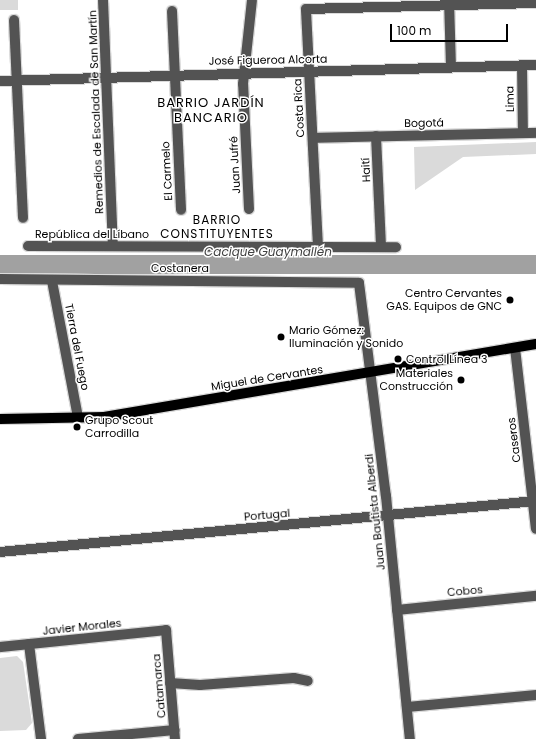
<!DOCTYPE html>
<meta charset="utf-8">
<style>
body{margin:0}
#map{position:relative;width:536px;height:739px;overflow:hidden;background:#fff;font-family:Poppins,sans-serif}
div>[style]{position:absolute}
.green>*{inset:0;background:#dadada;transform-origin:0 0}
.water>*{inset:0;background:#a1a1a1;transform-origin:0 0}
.roads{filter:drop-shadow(1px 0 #dbdbdb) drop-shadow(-1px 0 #dbdbdb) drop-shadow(0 1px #dbdbdb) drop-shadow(0 -1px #dbdbdb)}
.minor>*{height:10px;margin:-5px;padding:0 5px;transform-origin:5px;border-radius:5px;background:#535353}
.major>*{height:10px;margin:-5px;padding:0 5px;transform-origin:5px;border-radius:5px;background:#000}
.dots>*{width:11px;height:11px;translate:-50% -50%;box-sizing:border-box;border:2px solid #fff;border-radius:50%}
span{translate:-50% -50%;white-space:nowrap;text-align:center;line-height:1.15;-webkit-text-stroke:3px #fff;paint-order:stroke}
.street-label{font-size:11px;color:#000}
.poi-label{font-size:11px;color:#000}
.right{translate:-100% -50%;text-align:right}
.left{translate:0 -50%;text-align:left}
.neighbourhood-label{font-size:12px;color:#000;letter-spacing:1px}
.water-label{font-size:12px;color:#424242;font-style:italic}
.quarter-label{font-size:13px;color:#000;letter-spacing:1px}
.scale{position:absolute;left:390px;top:24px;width:118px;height:18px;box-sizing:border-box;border:2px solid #000;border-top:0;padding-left:5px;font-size:12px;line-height:14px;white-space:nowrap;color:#000;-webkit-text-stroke:3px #fff;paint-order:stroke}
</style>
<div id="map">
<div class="green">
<i style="left:0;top:0;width:18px;height:10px"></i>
<i style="clip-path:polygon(536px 142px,536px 154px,463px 157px,415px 190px,414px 147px)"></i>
<i style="clip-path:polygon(17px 656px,23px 662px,32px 723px,26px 730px,0 731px,0 658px)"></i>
</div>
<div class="water">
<i style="left:536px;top:255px;width:19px;height:536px;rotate:90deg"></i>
</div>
<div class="roads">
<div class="minor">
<i style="left:103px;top:0;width:246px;rotate:87.7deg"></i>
<i style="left:449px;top:0;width:66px;rotate:88.3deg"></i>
<i style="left:172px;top:11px;width:199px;rotate:87.4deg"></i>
<i style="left:14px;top:20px;width:198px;rotate:87.4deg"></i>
<i style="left:522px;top:65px;width:68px;rotate:89.2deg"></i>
<i style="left:0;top:81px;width:536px;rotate:-1.71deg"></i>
<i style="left:376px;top:136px;width:111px;rotate:87.4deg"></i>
<i style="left:313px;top:138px;width:223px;rotate:-1.3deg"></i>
<i style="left:249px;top:209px;width:125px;rotate:-92.7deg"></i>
<i style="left:243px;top:84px;width:84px;rotate:-83.9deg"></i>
<i style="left:28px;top:246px;width:368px;rotate:0.2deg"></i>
<i style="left:318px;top:247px;width:238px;rotate:-92.9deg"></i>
<i style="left:306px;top:9px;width:230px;rotate:-1.5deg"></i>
<i style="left:0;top:279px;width:359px;rotate:0.6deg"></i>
<i style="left:359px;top:283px;width:215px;rotate:82.8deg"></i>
<i style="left:386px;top:496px;width:244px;rotate:84.4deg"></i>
<i style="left:52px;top:281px;width:138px;rotate:79.2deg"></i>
<i style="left:515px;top:348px;width:182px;rotate:83.4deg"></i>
<i style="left:0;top:552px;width:538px;rotate:-5.44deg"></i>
<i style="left:397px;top:610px;width:140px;rotate:-5.8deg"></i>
<i style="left:29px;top:644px;width:96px;rotate:82.8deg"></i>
<i style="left:0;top:647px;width:167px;rotate:-5.8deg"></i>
<i style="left:166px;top:630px;width:109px;rotate:85.3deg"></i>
<i style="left:170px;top:683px;width:30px;rotate:4deg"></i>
<i style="left:200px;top:685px;width:94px;rotate:-4.3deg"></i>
<i style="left:294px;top:678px;width:14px;rotate:12deg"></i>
<i style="left:407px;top:707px;width:130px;rotate:-5.3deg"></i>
<i style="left:78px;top:739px;width:97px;rotate:-5.3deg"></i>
</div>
<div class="major">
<i style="left:0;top:419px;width:104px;rotate:-1.1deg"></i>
<i style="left:104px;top:417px;width:438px;rotate:-9.6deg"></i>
</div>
</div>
<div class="dots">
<i style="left:510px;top:300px;background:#000"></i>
<i style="left:281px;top:337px;background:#000"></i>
<i style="left:398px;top:359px;background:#000"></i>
<i style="left:461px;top:380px;background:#000"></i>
<i style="left:77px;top:427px;background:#000"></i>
</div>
<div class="street-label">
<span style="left:268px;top:60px;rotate:-1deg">José Figueroa Alcorta</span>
<span style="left:510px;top:99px;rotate:-91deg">Lima</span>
<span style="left:299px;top:108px;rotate:-93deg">Costa Rica</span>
<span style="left:96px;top:112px;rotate:-92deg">Remedios de Escalada de San Martín</span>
<span style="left:424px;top:123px;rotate:-1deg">Bogotá</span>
<span style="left:235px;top:165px;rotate:-93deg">Juan Jufré</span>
<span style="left:366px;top:170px;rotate:-93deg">Haití</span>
<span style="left:167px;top:171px;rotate:-93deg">El Carmelo</span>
<span style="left:92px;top:234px">República del Líbano</span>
<span style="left:180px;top:268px">Costanera</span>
<span style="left:77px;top:347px;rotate:79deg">Tierra del Fuego</span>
<span style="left:267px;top:378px;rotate:-9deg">Miguel de Cervantes</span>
<span style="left:514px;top:440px;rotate:-97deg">Caseros</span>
<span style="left:375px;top:512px;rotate:-96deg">Juan Bautista Alberdi</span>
<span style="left:267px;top:515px;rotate:-5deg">Portugal</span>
<span style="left:465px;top:591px;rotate:-5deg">Cobos</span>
<span style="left:82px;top:627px;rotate:-6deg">Javier Morales</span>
<span style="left:159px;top:686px;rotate:-95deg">Catamarca</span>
</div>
<div class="poi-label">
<span class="right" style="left:502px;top:300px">Centro Cervantes<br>GAS. Equipos de GNC</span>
<span class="left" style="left:289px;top:337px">Mario Gómez:<br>Iluminación y Sonido</span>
<span class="left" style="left:406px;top:359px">Control Línea 3</span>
<span class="right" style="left:453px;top:380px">Materiales<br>Construcción</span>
<span class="left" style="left:85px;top:427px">Grupo Scout<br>Carrodilla</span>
</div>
<div class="neighbourhood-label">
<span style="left:217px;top:227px">BARRIO<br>CONSTITUYENTES</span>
</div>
<div class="water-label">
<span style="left:268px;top:252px">Cacique Guaymallén</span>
</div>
<div class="quarter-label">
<span style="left:211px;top:111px">BARRIO JARDÍN<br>BANCARIO</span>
</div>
<div class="scale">100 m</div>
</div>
